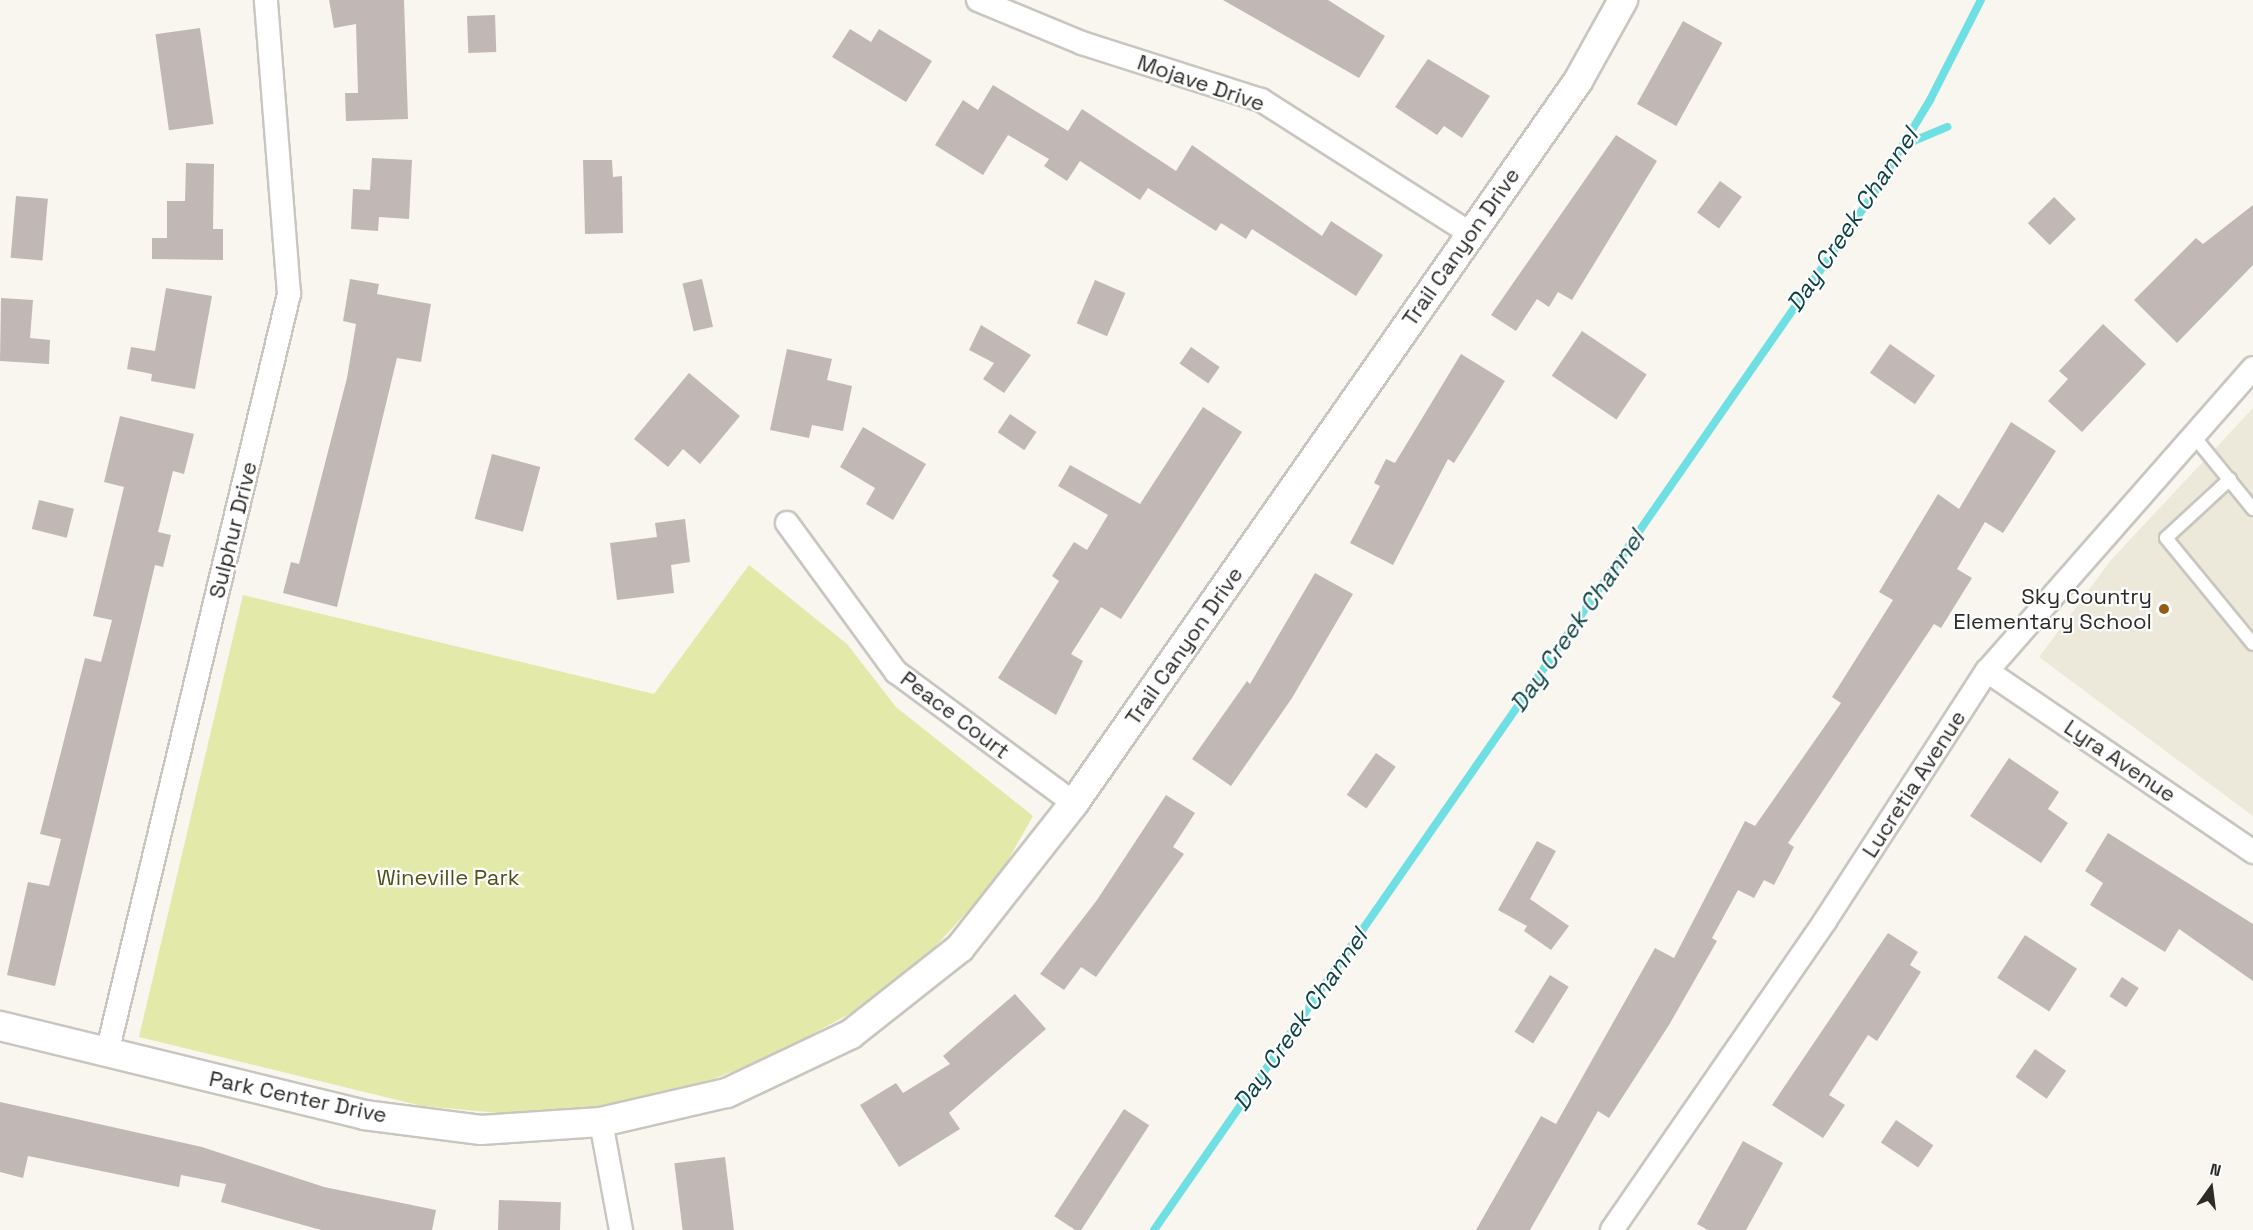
<!DOCTYPE html>
<style>
body{margin:0}
#map{position:relative;width:2253px;height:1230px;overflow:hidden;background:#f8f6ee;font-family:"Space Grotesk",sans-serif}
div>[style]{position:absolute}
.built>*{inset:0;background:#ede9da}
.green>*{inset:0;background:#e3e9a9}
.stream>*{height:8px;margin:-4px;padding:0 4px;transform-origin:4px;border-radius:4px;background:#6edfe2}
.building>*{inset:0;background:#c1b8b6;transform-origin:0 0}
.roads{filter:drop-shadow(2px 0 #c8c6bf) drop-shadow(-2px 0 #c8c6bf) drop-shadow(0 2px #c8c6bf) drop-shadow(0 -2px #c8c6bf)}
.service>*{height:12px;margin:-6px;padding:0 6px;transform-origin:6px;border-radius:6px;background:#fff}
.minor>*{height:22px;margin:-11px;padding:0 11px;transform-origin:11px;border-radius:11px;background:#fff}
.tertiary>*{height:28px;margin:-14px;padding:0 14px;transform-origin:14px;border-radius:14px;background:#fff}
.dots>*{width:16px;height:16px;translate:-50% -50%;box-sizing:border-box;border:3px solid #fff;border-radius:50%}
span{translate:-50% -50%;white-space:nowrap;text-align:center;line-height:1.15;-webkit-text-stroke:4.5px #fff;paint-order:stroke}
.street-label{font-size:22px;color:#2c2b28}
.poi-label{font-size:22px;color:#2c2b28}
.right{translate:-100% -50%;text-align:right}
.park-label{font-size:22px;color:#4f5217}
.water-label{font-size:24px;color:#0d4344;font-style:italic}
.north{position:absolute;left:2181px;top:1158px;width:60px;height:60px;-webkit-text-stroke:4px #fff;paint-order:stroke;rotate:14deg;font-size:16px;font-weight:700;line-height:24px;text-align:center;color:#2c2b28}
.north::after{content:'';display:block;margin:auto;width:21px;height:27px;background:#2c2b28;clip-path:polygon(50% 0,100% 100%,50% 72%,0 100%)}
</style>
<div id="map">
<div class="built">
<i style="clip-path:polygon(2253px 408px,2253px 816px,2039px 657px,2111px 560px)"></i>
</div>
<div class="green">
<i style="clip-path:polygon(749px 565px,847px 644px,896px 707px,1033px 816px,998px 878px,934px 948px,851px 1013px,768px 1058px,664px 1098px,552px 1118px,422px 1106px,139px 1037px,243px 595px,654px 694px)"></i>
</div>
<div class="stream">
<i style="left:1904px;top:145px;width:47px;rotate:-22.7deg"></i>
<i style="left:1154px;top:1230px;width:1262px;rotate:-55.23deg"></i>
<i style="left:1874px;top:193px;width:109px;rotate:-58.9deg"></i>
<i style="left:1930px;top:100px;width:112px;rotate:-63deg"></i>
</div>
<div class="building">
<i style="clip-path:polygon(329px 0,404px 0,408px 119px,346px 121px,345px 93px,358px 93px,356px 24px,334px 28px)"></i>
<i style="clip-path:polygon(1223px 0,1328px 0,1385px 36px,1359px 78px)"></i>
<i style="left:495px;top:15px;width:37px;height:28px;rotate:88deg"></i>
<i style="left:1683px;top:21px;width:45px;height:95px;rotate:29deg"></i>
<i style="left:200px;top:28px;width:97px;height:45px;rotate:82deg"></i>
<i style="clip-path:polygon(850px 29px,871px 42px,879px 29px,932px 61px,906px 102px,832px 57px)"></i>
<i style="clip-path:polygon(1428px 59px,1490px 96px,1462px 138px,1444px 126px,1437px 135px,1395px 107px)"></i>
<i style="clip-path:polygon(993px 85px,1068px 131px,1082px 109px,1176px 171px,1192px 145px,1322px 236px,1331px 221px,1383px 255px,1356px 296px,1252px 229px,1246px 239px,1221px 223px,1216px 231px,1148px 188px,1140px 200px,1080px 161px,1067px 181px,1044px 166px,1049px 159px,1008px 135px,983px 175px,935px 145px,963px 100px,978px 110px)"></i>
<i style="clip-path:polygon(1616px 135px,1657px 161px,1572px 300px,1558px 292px,1549px 307px,1537px 299px,1516px 331px,1491px 315px)"></i>
<i style="clip-path:polygon(372px 158px,412px 160px,409px 219px,379px 217px,378px 231px,351px 229px,353px 189px,370px 190px)"></i>
<i style="clip-path:polygon(583px 160px,612px 160px,613px 177px,622px 176px,623px 233px,585px 234px)"></i>
<i style="clip-path:polygon(186px 163px,214px 164px,213px 229px,223px 229px,223px 260px,152px 259px,152px 238px,167px 238px,167px 201px,185px 201px)"></i>
<i style="left:1720px;top:181px;width:27px;height:39px;rotate:36deg"></i>
<i style="left:16px;top:196px;width:32px;height:62px;rotate:5deg"></i>
<i style="left:2054px;top:197px;width:31px;height:37px;rotate:45deg"></i>
<i style="clip-path:polygon(2253px 205px,2253px 265px,2177px 343px,2134px 300px,2196px 238px,2203px 244px)"></i>
<i style="clip-path:polygon(350px 279px,379px 284px,377px 294px,431px 304px,421px 362px,397px 358px,337px 607px,283px 593px,291px 562px,299px 564px,347px 378px,356px 324px,343px 321px)"></i>
<i style="left:702px;top:279px;width:49px;height:20px;rotate:77deg"></i>
<i style="left:1095px;top:280px;width:33px;height:47px;rotate:23deg"></i>
<i style="clip-path:polygon(166px 288px,212px 296px,195px 389px,151px 381px,152px 374px,127px 369px,131px 347px,155px 351px)"></i>
<i style="clip-path:polygon(1px 298px,33px 300px,30px 338px,50px 340px,49px 364px,0 361px)"></i>
<i style="clip-path:polygon(2103px 324px,2146px 364px,2082px 432px,2048px 401px,2068px 379px,2059px 371px)"></i>
<i style="clip-path:polygon(981px 325px,1031px 355px,1004px 393px,983px 379px,994px 363px,969px 350px)"></i>
<i style="left:1582px;top:331px;width:78px;height:54px;rotate:34deg"></i>
<i style="left:1890px;top:344px;width:55px;height:35px;rotate:35deg"></i>
<i style="left:1191px;top:347px;width:35px;height:20px;rotate:35deg"></i>
<i style="clip-path:polygon(787px 349px,832px 359px,827px 380px,852px 386px,843px 431px,812px 425px,809px 438px,770px 430px)"></i>
<i style="clip-path:polygon(1461px 354px,1505px 381px,1454px 463px,1448px 459px,1393px 565px,1350px 543px,1380px 486px,1374px 483px,1386px 459px,1395px 463px)"></i>
<i style="clip-path:polygon(689px 373px,740px 416px,700px 464px,683px 449px,668px 467px,634px 439px)"></i>
<i style="clip-path:polygon(1203px 407px,1242px 432px,1121px 619px,1101px 607px,1071px 654px,1083px 661px,1056px 715px,998px 678px,1059px 581px,1052px 576px,1074px 542px,1087px 550px,1108px 515px,1058px 486px,1070px 465px,1140px 504px)"></i>
<i style="left:1010px;top:414px;width:32px;height:22px;rotate:34deg"></i>
<i style="clip-path:polygon(120px 416px,194px 434px,184px 474px,173px 471px,158px 532px,171px 535px,163px 567px,155px 565px,55px 986px,7px 975px,28px 882px,49px 886px,61px 839px,40px 834px,85px 658px,101px 662px,112px 620px,93px 616px,124px 487px,104px 482px)"></i>
<i style="clip-path:polygon(2011px 422px,2056px 451px,2003px 533px,1985px 522px,1957px 569px,1972px 578px,1941px 628px,1934px 624px,1788px 843px,1794px 847px,1774px 885px,1764px 880px,1754px 898px,1738px 890px,1712px 938px,1717px 941px,1669px 1025px,1609px 1118px,1598px 1111px,1530px 1230px,1476px 1230px,1541px 1116px,1556px 1124px,1655px 948px,1674px 958px,1745px 821px,1755px 826px,1841px 703px,1832px 697px,1893px 600px,1879px 592px,1938px 494px,1959px 509px)"></i>
<i style="clip-path:polygon(863px 427px,926px 464px,893px 520px,866px 504px,875px 488px,840px 467px)"></i>
<i style="left:492px;top:454px;width:50px;height:67px;rotate:15deg"></i>
<i style="left:39px;top:500px;width:36px;height:30px;rotate:14deg"></i>
<i style="clip-path:polygon(685px 519px,690px 562px,671px 565px,674px 593px,617px 600px,610px 543px,657px 537px,655px 523px)"></i>
<i style="clip-path:polygon(1315px 573px,1353px 594px,1292px 698px,1231px 786px,1192px 759px,1247px 681px,1250px 684px)"></i>
<i style="left:1376px;top:753px;width:24px;height:51px;rotate:35deg"></i>
<i style="clip-path:polygon(2009px 758px,2059px 792px,2048px 809px,2068px 823px,2041px 863px,1970px 816px)"></i>
<i style="clip-path:polygon(1166px 795px,1195px 813px,1173px 847px,1184px 854px,1096px 977px,1081px 967px,1064px 990px,1040px 974px,1097px 900px)"></i>
<i style="clip-path:polygon(2108px 833px,2253px 924px,2253px 981px,2179px 929px,2165px 952px,2090px 905px,2103px 883px,2085px 871px)"></i>
<i style="clip-path:polygon(1537px 841px,1556px 851px,1530px 899px,1569px 926px,1551px 950px,1524px 931px,1527px 926px,1498px 910px)"></i>
<i style="clip-path:polygon(1888px 933px,1918px 952px,1910px 965px,1921px 972px,1877px 1041px,1868px 1035px,1829px 1095px,1845px 1105px,1823px 1138px,1772px 1105px)"></i>
<i style="left:2025px;top:935px;width:62px;height:51px;rotate:33deg"></i>
<i style="left:1550px;top:975px;width:22px;height:67px;rotate:32deg"></i>
<i style="left:2122px;top:977px;width:20px;height:23px;rotate:33deg"></i>
<i style="clip-path:polygon(1015px 994px,1046px 1029px,949px 1113px,960px 1129px,899px 1167px,860px 1105px,896px 1083px,903px 1093px,950px 1064px,943px 1056px)"></i>
<i style="left:2035px;top:1049px;width:38px;height:34px;rotate:35deg"></i>
<i style="clip-path:polygon(0 1102px,202px 1147px,324px 1187px,436px 1210px,432px 1230px,321px 1230px,221px 1202px,226px 1184px,181px 1175px,179px 1187px,28px 1156px,23px 1178px,0 1172px)"></i>
<i style="left:1124px;top:1109px;width:30px;height:128px;rotate:33deg"></i>
<i style="left:1896px;top:1120px;width:45px;height:27px;rotate:34deg"></i>
<i style="clip-path:polygon(1743px 1141px,1783px 1163px,1746px 1230px,1708px 1230px,1697px 1224px)"></i>
<i style="left:725px;top:1157px;width:74px;height:51px;rotate:83deg"></i>
<i style="left:499px;top:1200px;width:62px;height:30px;rotate:2deg"></i>
</div>
<div class="roads">
<div class="service">
<i style="left:2192px;top:434px;width:97px;rotate:50.9deg"></i>
<i style="left:2230px;top:479px;width:87px;rotate:137.3deg"></i>
<i style="left:2166px;top:538px;width:137px;rotate:50.6deg"></i>
</div>
<div class="minor">
<i style="left:978px;top:0;width:113px;rotate:22.5deg"></i>
<i style="left:1082px;top:43px;width:188px;rotate:17.7deg"></i>
<i style="left:1261px;top:100px;width:248px;rotate:32.5deg"></i>
<i style="left:787px;top:523px;width:185px;rotate:53.8deg"></i>
<i style="left:896px;top:672px;width:221px;rotate:36.4deg"></i>
<i style="left:1987px;top:671px;width:322px;rotate:34.2deg"></i>
<i style="left:107px;top:1053px;width:781px;rotate:-76.52deg"></i>
<i style="left:289px;top:294px;width:295px;rotate:-94.5deg"></i>
<i style="left:601px;top:1122px;width:110px;rotate:79.5deg"></i>
<i style="left:1612px;top:1230px;width:375px;rotate:-55.4deg"></i>
<i style="left:1825px;top:921px;width:298px;rotate:-57.1deg"></i>
<i style="left:1987px;top:671px;width:403px;rotate:-48.7deg"></i>
</div>
<div class="tertiary">
<i style="left:0;top:1026px;width:375px;rotate:13.7deg"></i>
<i style="left:364px;top:1115px;width:118px;rotate:7.3deg"></i>
<i style="left:481px;top:1130px;width:120px;rotate:-3.8deg"></i>
<i style="left:601px;top:1122px;width:129px;rotate:-13deg"></i>
<i style="left:727px;top:1093px;width:137px;rotate:-25.4deg"></i>
<i style="left:851px;top:1034px;width:139px;rotate:-38.3deg"></i>
<i style="left:960px;top:948px;width:184px;rotate:-51.8deg"></i>
<i style="left:1074px;top:803px;width:881px;rotate:-55.08deg"></i>
<i style="left:1578px;top:81px;width:93px;rotate:-60.9deg"></i>
</div>
</div>
<div class="dots">
<i style="left:2164px;top:609px;background:#945c16"></i>
</div>
<div class="street-label">
<span style="left:1201px;top:83px;rotate:19deg">Mojave Drive</span>
<span style="left:1461px;top:247px;rotate:-55deg">Trail Canyon Drive</span>
<span style="left:233px;top:530px;rotate:-76deg">Sulphur Drive</span>
<span style="left:1184px;top:646px;rotate:-55deg">Trail Canyon Drive</span>
<span style="left:955px;top:715px;rotate:37deg">Peace Court</span>
<span style="left:2120px;top:761px;rotate:34deg">Lyra Avenue</span>
<span style="left:1914px;top:784px;rotate:-57deg">Lucretia Avenue</span>
<span style="left:298px;top:1097px;rotate:12deg">Park Center Drive</span>
</div>
<div class="poi-label">
<span class="right" style="left:2152px;top:609px">Sky Country<br>Elementary School</span>
</div>
<div class="park-label">
<span style="left:448px;top:878px">Wineville Park</span>
</div>
<div class="water-label">
<span style="left:1852px;top:220px;rotate:-56deg">Day Creek Channel</span>
<span style="left:1577px;top:621px;rotate:-55deg">Day Creek Channel</span>
<span style="left:1300px;top:1020px;rotate:-55deg">Day Creek Channel</span>
</div>
<div class="north">N</div>
</div>
